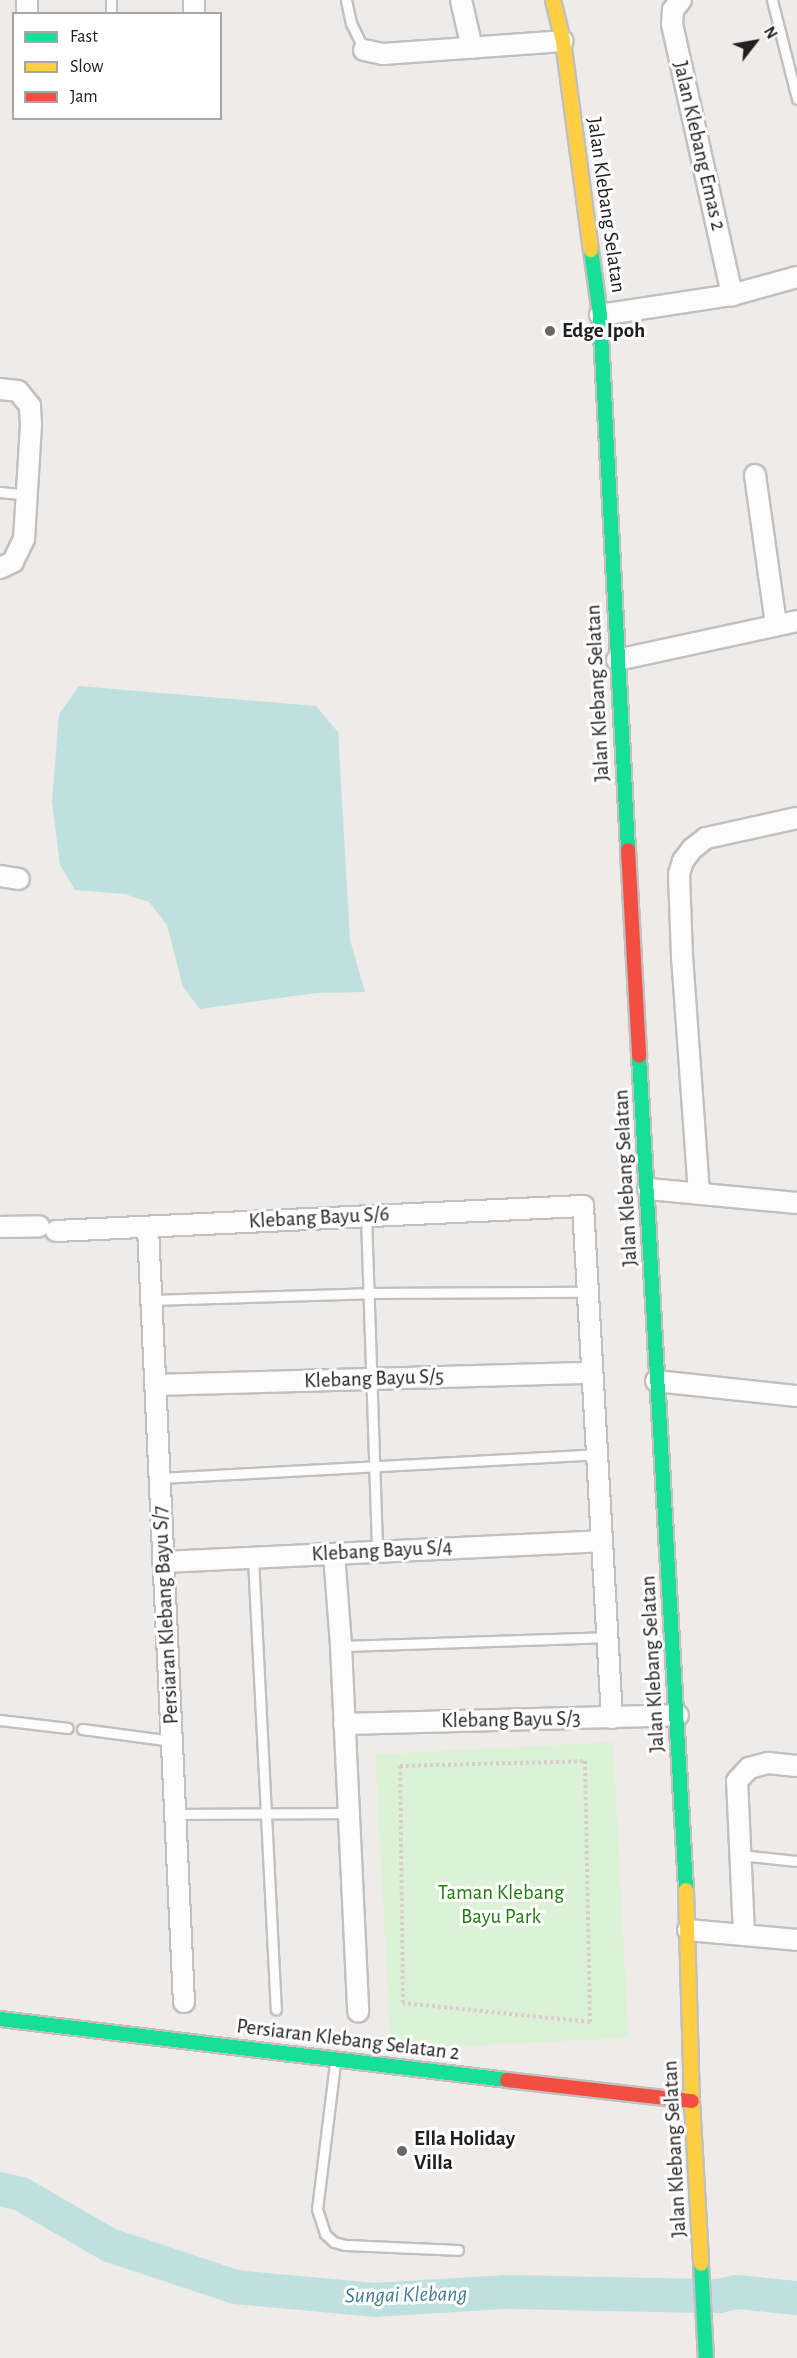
<!DOCTYPE html>
<style>
body{margin:0}
#map{position:relative;width:797px;height:2358px;overflow:hidden;background:#eeebe9;font-family:"Alegreya Sans",sans-serif}
div>[style]{position:absolute}
.park>*{inset:0;background:#dcf2d6;transform-origin:0 0}
.water>*{inset:0;background:#bee0df}
.river>*{height:34px;margin:-17px;padding:0 17px;transform-origin:17px;border-radius:17px;background:#bee0df}
.path>*{height:4px;margin-top:-2px;transform-origin:0;background:repeating-linear-gradient(90deg,#dbcccd 0 3px,transparent 0 6px)}
.roads{filter:drop-shadow(2px 0 #c1c0bf) drop-shadow(-2px 0 #c1c0bf) drop-shadow(0 2px #c1c0bf) drop-shadow(0 -2px #c1c0bf)}
.lane>*{height:9px;margin:-4.5px;padding:0 4.5px;transform-origin:4.5px;border-radius:4.5px;background:#fcfcfc}
.street>*{height:20px;margin:-10px;padding:0 10px;transform-origin:10px;border-radius:10px;background:#fcfcfc}
.fast>*{height:14px;margin:-7px;padding:0 7px;transform-origin:7px;border-radius:7px;background:#16e098}
.slow>*{height:14px;margin:-7px;padding:0 7px;transform-origin:7px;border-radius:7px;background:#ffcf43}
.jam>*{height:14px;margin:-7px;padding:0 7px;transform-origin:7px;border-radius:7px;background:#f24e42}
.dots>*{width:16px;height:16px;translate:-50% -50%;box-sizing:border-box;border:3px solid #fff;border-radius:50%}
span{translate:-50% -50%;white-space:nowrap;text-align:center;line-height:1.15;-webkit-text-stroke:6px #fff;paint-order:stroke}
.street-label{font-size:21px;color:#202020}
.poi-label{font-size:21px;color:#202020;font-weight:700}
.left{translate:0 -50%;text-align:left}
.park-label{font-size:21px;color:#217c10}
.water-label{font-size:22px;color:#437b8e;font-style:italic}
.legend{position:absolute;left:12px;top:12px;width:210px;height:108px;box-sizing:border-box;background:#fff;border:2px solid #a6a6a6;margin:0;padding:8px 10px;list-style:none;font-size:18px;color:#202020}
.legend li{display:flex;align-items:center;gap:12px;height:30px}
.legend b{width:30px;border:2px solid #a6a6a6}
.north{position:absolute;left:725px;top:12px;width:60px;height:60px;-webkit-text-stroke:4px #fff;paint-order:stroke;rotate:59deg;font-size:16px;font-weight:700;line-height:24px;text-align:center;color:#202020}
.north::after{content:'';display:block;margin:auto;width:21px;height:27px;background:#202020;clip-path:polygon(50% 0,100% 100%,50% 72%,0 100%)}
</style>
<div id="map">
<div class="park">
<i style="left:613px;top:1742px;width:296px;height:238px;rotate:87deg"></i>
</div>
<div class="water">
<i style="clip-path:polygon(79px 686px,316px 706px,338px 732px,350px 940px,365px 992px,316px 993px,200px 1009px,183px 987px,167px 925px,149px 902px,125px 894px,75px 890px,60px 865px,52px 802px,59px 714px)"></i>
</div>
<div class="river">
<i style="left:0;top:2189px;width:22px;rotate:13deg"></i>
<i style="left:21px;top:2194px;width:102px;rotate:30.1deg"></i>
<i style="left:109px;top:2245px;width:133px;rotate:18.4deg"></i>
<i style="left:235px;top:2287px;width:140px;rotate:5.3deg"></i>
<i style="left:374px;top:2300px;width:129px;rotate:-3.5deg"></i>
<i style="left:503px;top:2292px;width:216px;rotate:1.1deg"></i>
<i style="left:719px;top:2296px;width:18px;rotate:-13deg"></i>
<i style="left:737px;top:2292px;width:60px;rotate:5.7deg"></i>
</div>
<div class="path">
<i style="left:585px;top:1761px;width:261px;rotate:88.9deg"></i>
<i style="left:590px;top:2022px;width:188px;rotate:-174.2deg"></i>
<i style="left:403px;top:2003px;width:237px;rotate:-90.7deg"></i>
<i style="left:400px;top:1766px;width:185px;rotate:-1.5deg"></i>
</div>
<div class="roads">
<div class="lane">
<i style="left:346px;top:0;width:24px;rotate:78deg"></i>
<i style="left:351px;top:23px;width:30px;rotate:64deg"></i>
<i style="left:772px;top:0;width:102px;rotate:75.8deg"></i>
<i style="left:111px;top:14px;width:14px;rotate:-90deg"></i>
<i style="left:0;top:492px;width:27px;rotate:6deg"></i>
<i style="left:366px;top:1216px;width:336px;rotate:88.1deg"></i>
<i style="left:151px;top:1300px;width:217px;rotate:-1.8deg"></i>
<i style="left:368px;top:1293px;width:220px;rotate:-0.3deg"></i>
<i style="left:159px;top:1478px;width:439px;rotate:-3.1deg"></i>
<i style="left:253px;top:1558px;width:452px;rotate:87.1deg"></i>
<i style="left:341px;top:1646px;width:266px;rotate:-1.9deg"></i>
<i style="left:0;top:1720px;width:68px;rotate:6.7deg"></i>
<i style="left:82px;top:1729px;width:91px;rotate:7.6deg"></i>
<i style="left:175px;top:1814px;width:174px;rotate:-0.3deg"></i>
<i style="left:740px;top:1855px;width:57px;rotate:6deg"></i>
<i style="left:335px;top:2063px;width:147px;rotate:97deg"></i>
<i style="left:317px;top:2209px;width:26px;rotate:72deg"></i>
<i style="left:325px;top:2234px;width:12px;rotate:42deg"></i>
<i style="left:334px;top:2242px;width:11px;rotate:15deg"></i>
<i style="left:345px;top:2245px;width:113px;rotate:2.5deg"></i>
</div>
<div class="street">
<i style="left:461px;top:0;width:49px;rotate:77.1deg"></i>
<i style="left:681px;top:0;width:13px;rotate:129deg"></i>
<i style="left:673px;top:10px;width:14px;rotate:94deg"></i>
<i style="left:672px;top:24px;width:278px;rotate:77.5deg"></i>
<i style="left:27px;top:14px;width:14px;rotate:-90deg"></i>
<i style="left:194px;top:14px;width:14px;rotate:-90deg"></i>
<i style="left:364px;top:50px;width:19px;rotate:12deg"></i>
<i style="left:383px;top:54px;width:180px;rotate:-4.1deg"></i>
<i style="left:600px;top:315px;width:134px;rotate:-8.6deg"></i>
<i style="left:732px;top:295px;width:67px;rotate:-15.5deg"></i>
<i style="left:0;top:389px;width:18px;rotate:6deg"></i>
<i style="left:18px;top:391px;width:19px;rotate:51deg"></i>
<i style="left:30px;top:406px;width:19px;rotate:87deg"></i>
<i style="left:31px;top:425px;width:114px;rotate:93.5deg"></i>
<i style="left:24px;top:539px;width:25px;rotate:116deg"></i>
<i style="left:13px;top:562px;width:14px;rotate:155deg"></i>
<i style="left:755px;top:475px;width:151px;rotate:82deg"></i>
<i style="left:617px;top:660px;width:184px;rotate:-12.2deg"></i>
<i style="left:0;top:876px;width:19px;rotate:9deg"></i>
<i style="left:648px;top:1189px;width:150px;rotate:5.4deg"></i>
<i style="left:699px;top:1193px;width:238px;rotate:-94.1deg"></i>
<i style="left:682px;top:956px;width:82px;rotate:-92.1deg"></i>
<i style="left:679px;top:874px;width:14px;rotate:-73deg"></i>
<i style="left:683px;top:861px;width:15px;rotate:-53deg"></i>
<i style="left:692px;top:849px;width:18px;rotate:-38deg"></i>
<i style="left:706px;top:838px;width:93px;rotate:-12.4deg"></i>
<i style="left:0;top:1227px;width:39px;rotate:-1deg"></i>
<i style="left:148px;top:1228px;width:775px;rotate:87.34deg"></i>
<i style="left:56px;top:1231px;width:528px;rotate:-2.72deg"></i>
<i style="left:583px;top:1206px;width:513px;rotate:86.76deg"></i>
<i style="left:656px;top:1381px;width:142px;rotate:6.1deg"></i>
<i style="left:155px;top:1385px;width:437px;rotate:-1.6deg"></i>
<i style="left:334px;top:1554px;width:92px;rotate:85.6deg"></i>
<i style="left:341px;top:1646px;width:366px;rotate:87.3deg"></i>
<i style="left:163px;top:1562px;width:439px;rotate:-2.7deg"></i>
<i style="left:344px;top:1724px;width:334px;rotate:-1.5deg"></i>
<i style="left:688px;top:1930px;width:109px;rotate:5.2deg"></i>
<i style="left:744px;top:1934px;width:153px;rotate:-92.6deg"></i>
<i style="left:737px;top:1781px;width:18px;rotate:-47deg"></i>
<i style="left:749px;top:1768px;width:20px;rotate:-15deg"></i>
<i style="left:768px;top:1763px;width:29px;rotate:6deg"></i>
</div>
<div class="fast">
<i style="left:591px;top:250px;width:66px;rotate:82.1deg"></i>
<i style="left:600px;top:315px;width:536px;rotate:87deg"></i>
<i style="left:639px;top:1056px;width:835px;rotate:86.77deg"></i>
<i style="left:0;top:2019px;width:511px;rotate:6.86deg"></i>
<i style="left:701px;top:2264px;width:94px;rotate:87deg"></i>
</div>
<div class="slow">
<i style="left:553px;top:0;width:42px;rotate:76.3deg"></i>
<i style="left:563px;top:41px;width:211px;rotate:82.4deg"></i>
<i style="left:686px;top:1890px;width:211px;rotate:88.4deg"></i>
<i style="left:692px;top:2101px;width:163px;rotate:86.8deg"></i>
</div>
<div class="jam">
<i style="left:628px;top:850px;width:206px;rotate:86.9deg"></i>
<i style="left:507px;top:2080px;width:186px;rotate:6.5deg"></i>
</div>
</div>
<div class="dots">
<i style="left:550px;top:331px;background:#686766"></i>
<i style="left:402px;top:2151px;background:#686766"></i>
</div>
<div class="street-label">
<span style="left:699px;top:146px;rotate:77deg">Jalan Klebang Emas 2</span>
<span style="left:606px;top:205px;rotate:82deg">Jalan Klebang Selatan</span>
<span style="left:598px;top:693px;rotate:-93deg">Jalan Klebang Selatan</span>
<span style="left:626px;top:1178px;rotate:-93deg">Jalan Klebang Selatan</span>
<span style="left:319px;top:1218px;rotate:-3deg">Klebang Bayu S/6</span>
<span style="left:374px;top:1379px;rotate:-2deg">Klebang Bayu S/5</span>
<span style="left:382px;top:1551px;rotate:-3deg">Klebang Bayu S/4</span>
<span style="left:166px;top:1615px;rotate:-93deg">Persiaran Klebang Bayu S/7</span>
<span style="left:653px;top:1664px;rotate:-93deg">Jalan Klebang Selatan</span>
<span style="left:511px;top:1720px;rotate:-1deg">Klebang Bayu S/3</span>
<span style="left:348px;top:2040px;rotate:7deg">Persiaran Klebang Selatan 2</span>
<span style="left:675px;top:2149px;rotate:-93deg">Jalan Klebang Selatan</span>
</div>
<div class="poi-label">
<span class="left" style="left:562px;top:331px">Edge Ipoh</span>
<span class="left" style="left:414px;top:2151px">Ella Holiday<br>Villa</span>
</div>
<div class="park-label">
<span style="left:501px;top:1905px">Taman Klebang<br>Bayu Park</span>
</div>
<div class="water-label">
<span style="left:406px;top:2295px;rotate:-1deg">Sungai Klebang</span>
</div>
<ul class="legend">
<li><b style="height:8px;background:#16e098"></b>Fast</li>
<li><b style="height:8px;background:#ffcf43"></b>Slow</li>
<li><b style="height:8px;background:#f24e42"></b>Jam</li>
</ul>
<div class="north">N</div>
</div>
